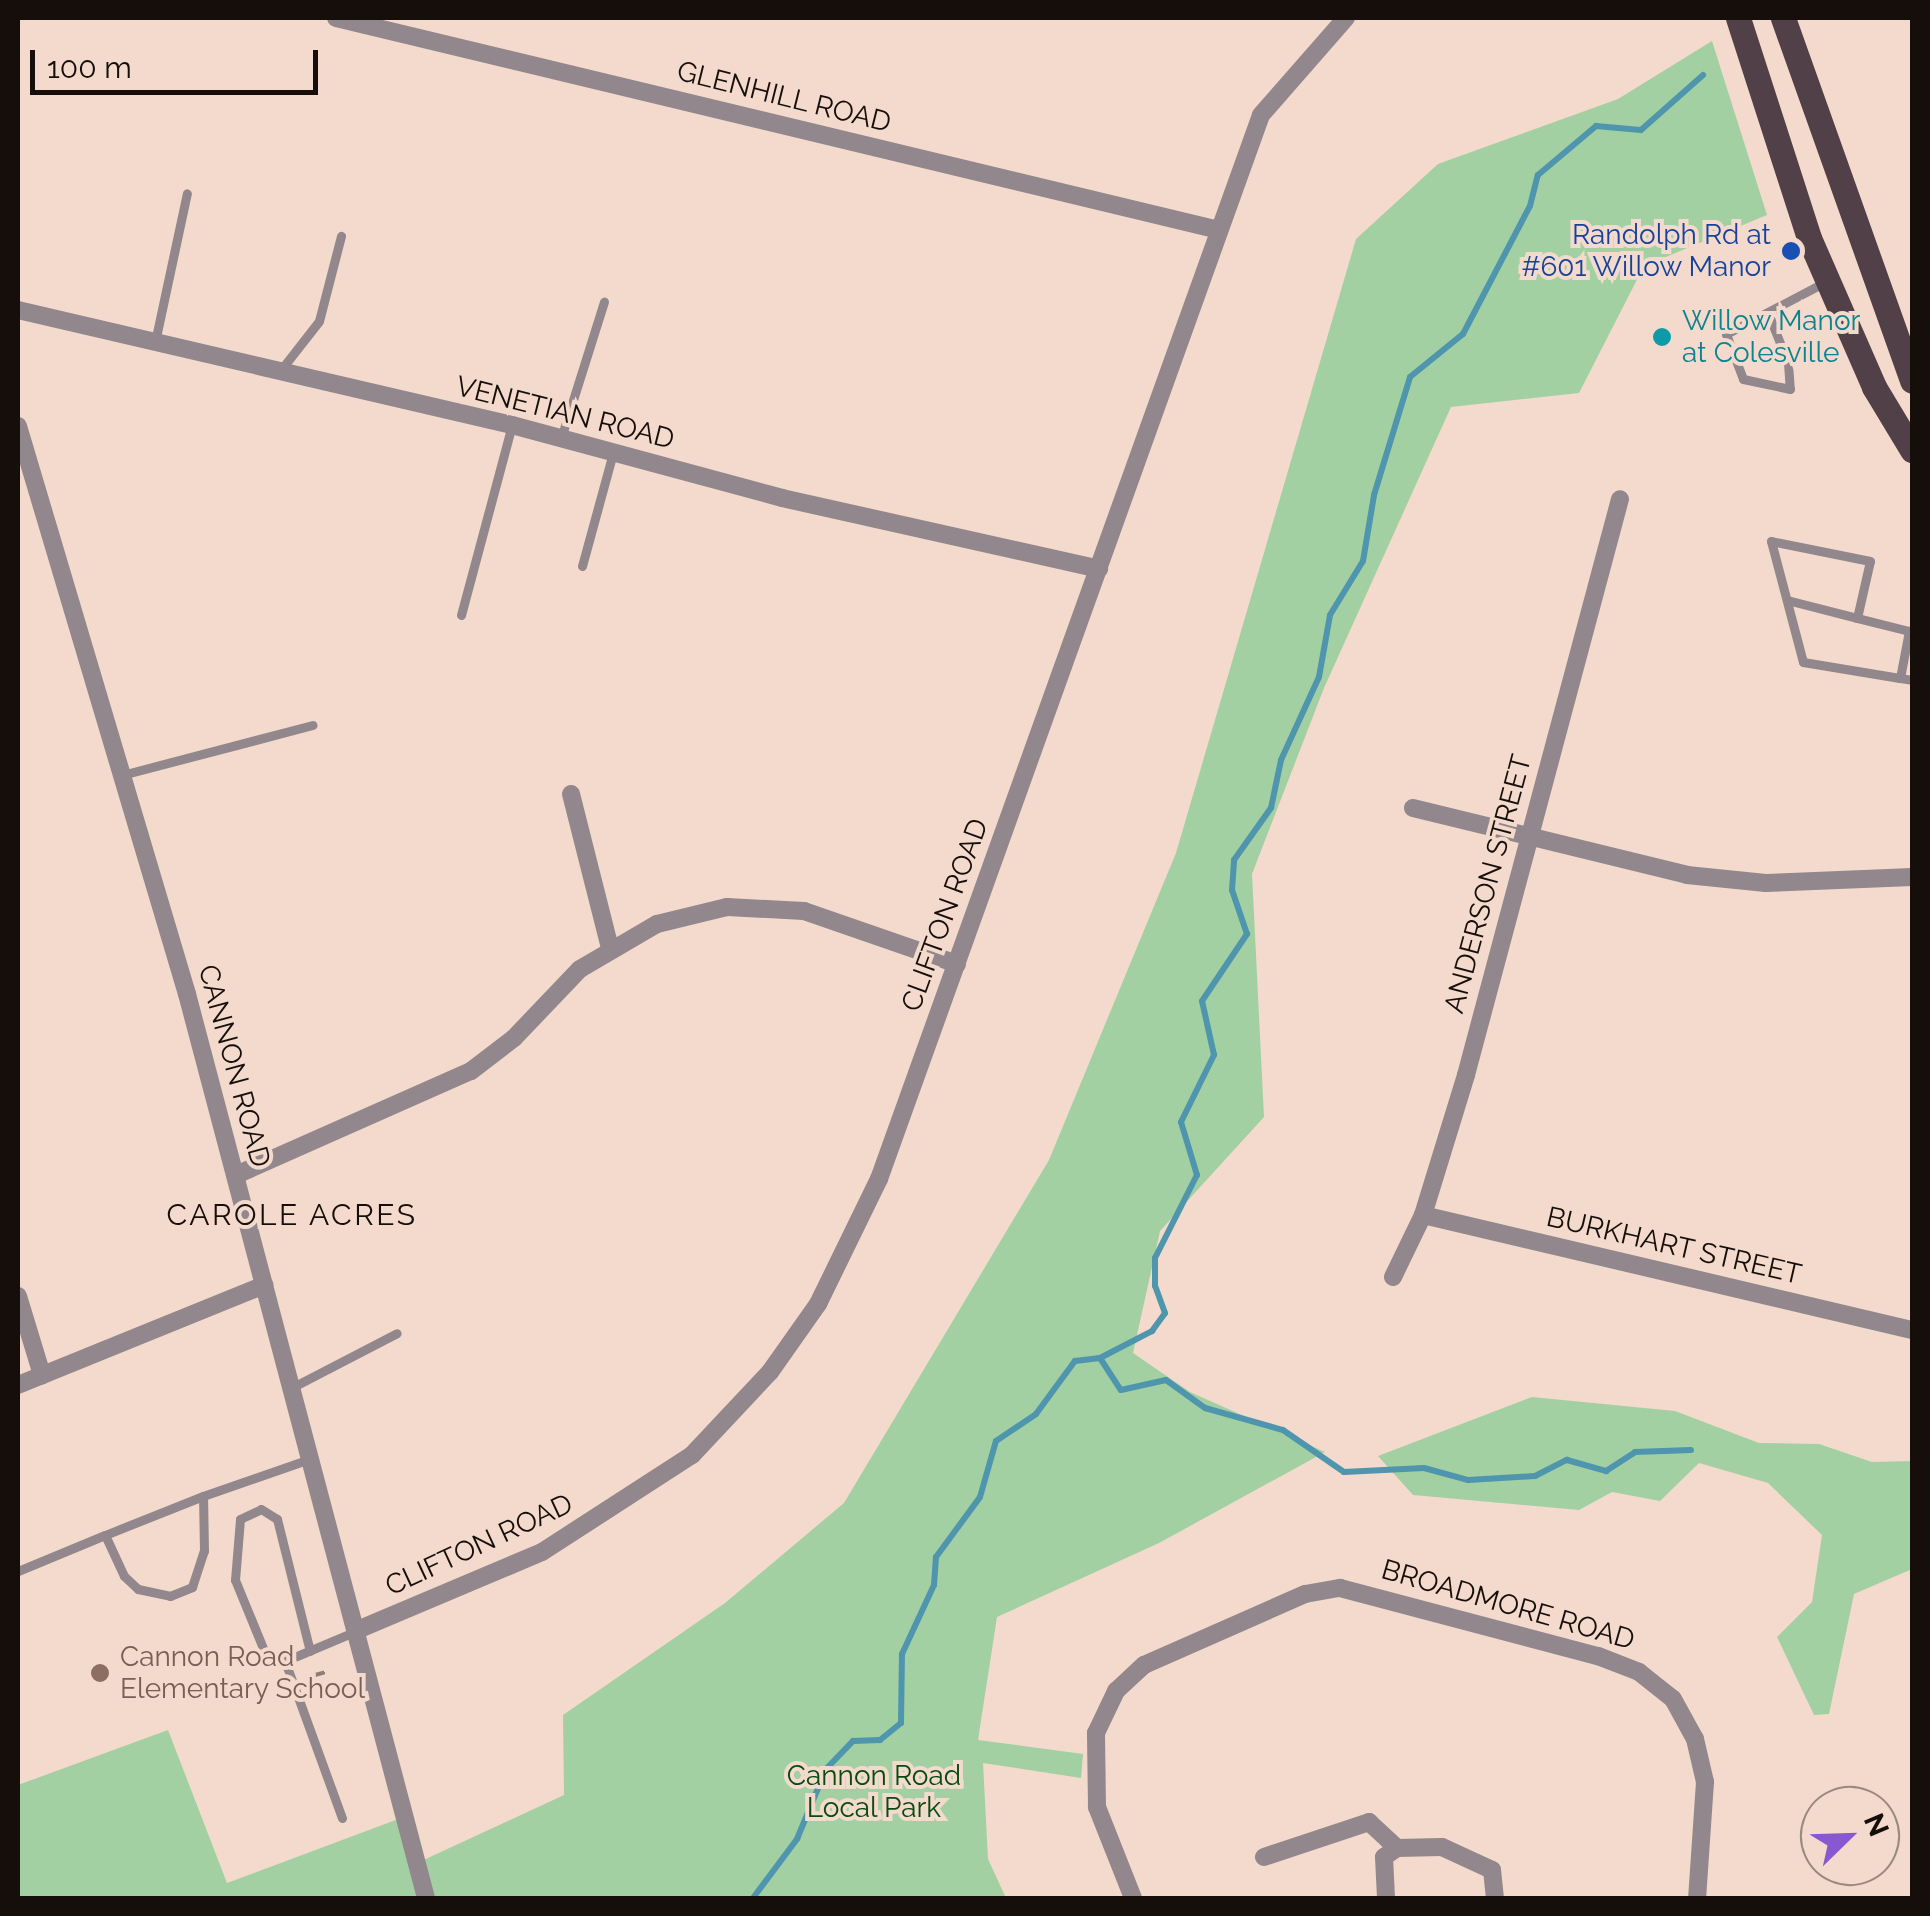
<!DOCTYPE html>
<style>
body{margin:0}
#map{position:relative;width:1930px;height:1916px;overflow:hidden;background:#f3dacc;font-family:Raleway,sans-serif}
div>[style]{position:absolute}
.green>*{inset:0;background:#a3d0a2}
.stream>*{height:6px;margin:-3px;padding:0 3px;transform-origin:3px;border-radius:3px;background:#4e95ad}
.path>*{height:4px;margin-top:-2px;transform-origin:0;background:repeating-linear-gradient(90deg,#907e75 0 10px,transparent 0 15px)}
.service>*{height:9px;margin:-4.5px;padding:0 4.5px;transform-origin:4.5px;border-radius:4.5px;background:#92878c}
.minor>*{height:18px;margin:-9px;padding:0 9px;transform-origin:9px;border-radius:9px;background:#92878c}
.primary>*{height:25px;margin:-12.5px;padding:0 12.5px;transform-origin:12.5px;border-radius:12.5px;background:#524049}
.dots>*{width:28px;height:28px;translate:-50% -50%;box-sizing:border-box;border:5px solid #f3dacc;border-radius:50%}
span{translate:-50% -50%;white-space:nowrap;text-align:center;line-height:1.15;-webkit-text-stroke:8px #f3dacc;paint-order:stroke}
.street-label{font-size:28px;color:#160e0a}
.transit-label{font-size:28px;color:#164399}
.right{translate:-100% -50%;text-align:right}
.culture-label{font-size:28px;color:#0d838f}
.left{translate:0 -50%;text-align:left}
.education-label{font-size:28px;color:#785e54}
.park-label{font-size:28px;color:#074b10}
.neighbourhood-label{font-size:30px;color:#160e0a;letter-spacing:2.5px}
.frame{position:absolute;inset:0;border:20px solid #160e0a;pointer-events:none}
.north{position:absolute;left:1800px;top:1786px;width:100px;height:100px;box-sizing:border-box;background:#f3dacc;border:2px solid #9b887e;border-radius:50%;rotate:67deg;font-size:28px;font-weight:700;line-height:40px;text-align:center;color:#160e0a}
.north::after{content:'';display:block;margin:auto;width:35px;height:45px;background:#8858d1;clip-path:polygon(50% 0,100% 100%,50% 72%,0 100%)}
.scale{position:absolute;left:30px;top:50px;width:288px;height:45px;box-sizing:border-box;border:5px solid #160e0a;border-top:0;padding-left:12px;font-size:30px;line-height:35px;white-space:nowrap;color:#160e0a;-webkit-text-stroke:8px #f3dacc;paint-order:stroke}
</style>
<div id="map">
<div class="green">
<i style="clip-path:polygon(1712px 41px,1767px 215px,1644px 266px,1579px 393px,1451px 407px,1324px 688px,1252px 874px,1264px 1117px,1160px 1231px,1133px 1353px,1190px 1392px,1325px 1452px,1159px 1543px,997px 1617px,978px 1740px,1083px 1754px,1081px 1778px,983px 1763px,988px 1859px,1006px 1898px,426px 1898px,417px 1863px,564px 1795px,563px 1715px,725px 1603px,844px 1503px,1049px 1160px,1176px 853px,1356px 239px,1438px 164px,1618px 99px)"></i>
<i style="clip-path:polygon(1532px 1397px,1675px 1411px,1759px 1443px,1819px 1444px,1872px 1462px,1912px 1461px,1912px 1569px,1854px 1594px,1829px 1714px,1814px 1715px,1777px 1637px,1812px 1602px,1822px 1535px,1768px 1483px,1699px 1463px,1660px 1501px,1612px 1492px,1579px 1510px,1413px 1495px,1378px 1456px)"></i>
<i style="clip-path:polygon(168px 1730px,227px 1883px,401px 1818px,424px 1898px,18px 1898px,18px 1785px)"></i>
</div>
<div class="stream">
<i style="left:1100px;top:1358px;width:38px;rotate:57deg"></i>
<i style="left:1121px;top:1390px;width:46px;rotate:-12.5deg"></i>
<i style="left:1166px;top:1380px;width:48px;rotate:35.7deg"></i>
<i style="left:1205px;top:1408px;width:81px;rotate:15.8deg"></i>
<i style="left:1283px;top:1430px;width:74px;rotate:34.5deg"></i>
<i style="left:1344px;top:1472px;width:80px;rotate:-2.9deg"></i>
<i style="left:1424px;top:1468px;width:46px;rotate:15.3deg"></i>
<i style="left:1468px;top:1480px;width:67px;rotate:-3.4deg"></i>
<i style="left:1535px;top:1476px;width:36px;rotate:-27deg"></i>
<i style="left:1567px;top:1460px;width:41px;rotate:15.8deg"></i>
<i style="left:1606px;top:1471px;width:35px;rotate:-33deg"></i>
<i style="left:1635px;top:1452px;width:56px;rotate:-2deg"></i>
<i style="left:753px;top:1898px;width:74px;rotate:-53.3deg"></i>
<i style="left:797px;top:1839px;width:76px;rotate:-67.5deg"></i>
<i style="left:826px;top:1769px;width:39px;rotate:-46deg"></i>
<i style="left:853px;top:1741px;width:27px;rotate:-2deg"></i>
<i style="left:880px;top:1740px;width:27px;rotate:-39deg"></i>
<i style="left:901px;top:1723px;width:69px;rotate:-89.2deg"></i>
<i style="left:902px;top:1654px;width:76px;rotate:-65.1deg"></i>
<i style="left:934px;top:1585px;width:28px;rotate:-86deg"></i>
<i style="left:936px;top:1557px;width:74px;rotate:-53.7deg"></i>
<i style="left:980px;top:1497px;width:58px;rotate:-74.1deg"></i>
<i style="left:996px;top:1441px;width:48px;rotate:-34deg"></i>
<i style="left:1036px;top:1414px;width:66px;rotate:-53.7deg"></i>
<i style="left:1075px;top:1361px;width:25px;rotate:-7deg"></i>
<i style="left:1100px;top:1358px;width:59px;rotate:-27.4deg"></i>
<i style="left:1152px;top:1331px;width:22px;rotate:-54deg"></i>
<i style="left:1165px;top:1313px;width:29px;rotate:-110deg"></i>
<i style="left:1155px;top:1286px;width:28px;rotate:-90deg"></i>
<i style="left:1155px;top:1258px;width:93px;rotate:-63.2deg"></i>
<i style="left:1197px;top:1175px;width:55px;rotate:-106.8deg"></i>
<i style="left:1181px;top:1122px;width:75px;rotate:-63.8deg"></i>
<i style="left:1214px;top:1055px;width:55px;rotate:-102.5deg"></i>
<i style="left:1202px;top:1001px;width:81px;rotate:-56.1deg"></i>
<i style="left:1247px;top:934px;width:46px;rotate:-108.8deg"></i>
<i style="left:1232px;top:890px;width:30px;rotate:-86deg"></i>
<i style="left:1234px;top:860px;width:64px;rotate:-54.6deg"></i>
<i style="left:1271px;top:808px;width:49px;rotate:-78.2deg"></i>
<i style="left:1281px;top:760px;width:91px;rotate:-65.4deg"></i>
<i style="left:1319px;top:677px;width:63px;rotate:-79.9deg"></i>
<i style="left:1330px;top:615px;width:63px;rotate:-58.6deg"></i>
<i style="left:1363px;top:561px;width:67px;rotate:-80.5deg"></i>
<i style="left:1374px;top:495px;width:123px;rotate:-73deg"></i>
<i style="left:1410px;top:377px;width:68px;rotate:-39.1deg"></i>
<i style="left:1463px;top:334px;width:144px;rotate:-62.4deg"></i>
<i style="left:1530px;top:206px;width:32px;rotate:-76deg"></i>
<i style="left:1538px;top:175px;width:76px;rotate:-40.2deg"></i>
<i style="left:1596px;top:126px;width:45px;rotate:5.1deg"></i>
<i style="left:1641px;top:130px;width:83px;rotate:-41.6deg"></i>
</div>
<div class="path">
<i style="left:315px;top:1675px;width:11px;rotate:-15deg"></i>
</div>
<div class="service">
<i style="left:1768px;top:313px;width:54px;rotate:68.2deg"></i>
<i style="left:1788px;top:363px;width:26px;rotate:86deg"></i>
<i style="left:1790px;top:389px;width:48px;rotate:-168deg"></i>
<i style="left:1743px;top:379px;width:48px;rotate:-110.7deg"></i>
<i style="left:1726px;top:334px;width:112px;rotate:-27.7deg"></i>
<i style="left:155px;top:342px;width:152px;rotate:-77.9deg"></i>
<i style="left:280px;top:371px;width:63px;rotate:-52deg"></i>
<i style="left:319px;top:321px;width:88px;rotate:-75.5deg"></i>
<i style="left:561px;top:438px;width:143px;rotate:-72.5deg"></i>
<i style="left:582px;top:566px;width:117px;rotate:-74.7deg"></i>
<i style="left:1787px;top:600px;width:72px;rotate:14.4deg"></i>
<i style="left:461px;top:615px;width:197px;rotate:-75deg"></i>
<i style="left:1900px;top:678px;width:48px;rotate:-79.2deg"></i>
<i style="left:1909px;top:631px;width:54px;rotate:-166deg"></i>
<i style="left:1857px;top:618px;width:58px;rotate:-77.2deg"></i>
<i style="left:1870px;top:561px;width:101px;rotate:-168.6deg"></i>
<i style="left:1771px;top:541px;width:125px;rotate:75.2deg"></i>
<i style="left:1803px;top:662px;width:98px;rotate:9.4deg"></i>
<i style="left:1900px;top:678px;width:12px;rotate:9deg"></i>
<i style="left:122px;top:775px;width:197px;rotate:-14.7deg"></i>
<i style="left:291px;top:1388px;width:119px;rotate:-27.4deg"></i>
<i style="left:203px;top:1496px;width:105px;rotate:158.3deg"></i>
<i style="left:105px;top:1535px;width:45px;rotate:65.1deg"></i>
<i style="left:124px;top:1576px;width:19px;rotate:43deg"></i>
<i style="left:138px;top:1589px;width:33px;rotate:12deg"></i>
<i style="left:170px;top:1596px;width:24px;rotate:-22deg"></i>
<i style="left:192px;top:1587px;width:38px;rotate:-72deg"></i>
<i style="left:204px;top:1551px;width:55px;rotate:-91deg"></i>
<i style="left:203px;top:1496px;width:112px;rotate:-19.2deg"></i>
<i style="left:18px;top:1571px;width:94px;rotate:-22.5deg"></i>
<i style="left:285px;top:1661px;width:22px;rotate:-158deg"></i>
<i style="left:265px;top:1653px;width:79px;rotate:-112.3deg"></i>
<i style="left:235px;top:1580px;width:61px;rotate:-85.3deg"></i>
<i style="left:240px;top:1519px;width:23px;rotate:-25deg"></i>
<i style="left:261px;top:1509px;width:19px;rotate:32deg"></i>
<i style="left:277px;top:1519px;width:136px;rotate:76deg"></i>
<i style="left:342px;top:1818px;width:167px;rotate:-110deg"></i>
<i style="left:285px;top:1661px;width:75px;rotate:-22.8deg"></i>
</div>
<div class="minor">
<i style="left:336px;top:18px;width:908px;rotate:13.5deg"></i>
<i style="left:18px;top:310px;width:507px;rotate:13.1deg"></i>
<i style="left:512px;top:425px;width:280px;rotate:15.1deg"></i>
<i style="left:782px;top:498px;width:325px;rotate:12.6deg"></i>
<i style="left:18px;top:426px;width:593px;rotate:73.43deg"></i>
<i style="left:187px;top:994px;width:935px;rotate:75.19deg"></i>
<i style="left:571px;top:794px;width:159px;rotate:75.8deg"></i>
<i style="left:1413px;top:808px;width:282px;rotate:13.7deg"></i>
<i style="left:1687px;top:875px;width:79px;rotate:5.8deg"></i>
<i style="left:1766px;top:883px;width:146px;rotate:-2.4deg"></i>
<i style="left:236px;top:1175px;width:257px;rotate:-23.9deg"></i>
<i style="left:471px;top:1071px;width:54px;rotate:-37.5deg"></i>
<i style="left:514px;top:1038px;width:95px;rotate:-46.3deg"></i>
<i style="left:580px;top:969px;width:89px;rotate:-30.3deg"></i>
<i style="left:657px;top:924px;width:72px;rotate:-13.7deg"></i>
<i style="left:727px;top:907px;width:77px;rotate:3deg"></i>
<i style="left:804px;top:911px;width:162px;rotate:19.1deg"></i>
<i style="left:1423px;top:1215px;width:502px;rotate:13.23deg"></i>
<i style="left:1393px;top:1277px;width:69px;rotate:-64.2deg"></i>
<i style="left:1423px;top:1215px;width:146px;rotate:-72.9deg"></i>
<i style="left:1466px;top:1075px;width:596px;rotate:-75.03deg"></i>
<i style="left:18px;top:1296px;width:83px;rotate:73.1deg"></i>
<i style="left:18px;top:1385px;width:266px;rotate:-22.1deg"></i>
<i style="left:355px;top:1631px;width:203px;rotate:-22.9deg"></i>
<i style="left:542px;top:1552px;width:179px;rotate:-32.9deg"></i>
<i style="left:692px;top:1455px;width:114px;rotate:-46.8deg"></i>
<i style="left:770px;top:1372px;width:83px;rotate:-54.8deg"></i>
<i style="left:818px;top:1304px;width:139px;rotate:-64deg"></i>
<i style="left:879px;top:1179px;width:1130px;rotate:-70.25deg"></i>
<i style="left:1261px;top:115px;width:129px;rotate:-48.8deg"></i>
<i style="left:1264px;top:1857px;width:111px;rotate:-18.4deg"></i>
<i style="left:1369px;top:1822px;width:38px;rotate:43deg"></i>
<i style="left:1133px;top:1898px;width:98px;rotate:-111.6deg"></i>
<i style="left:1097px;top:1807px;width:74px;rotate:-90.8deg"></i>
<i style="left:1096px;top:1733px;width:47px;rotate:-64.5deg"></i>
<i style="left:1116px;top:1691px;width:38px;rotate:-43deg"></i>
<i style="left:1144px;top:1665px;width:176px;rotate:-23.8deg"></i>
<i style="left:1305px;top:1594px;width:36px;rotate:-10deg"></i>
<i style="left:1340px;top:1588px;width:267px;rotate:14.8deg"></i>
<i style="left:1598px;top:1656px;width:44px;rotate:21.3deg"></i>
<i style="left:1639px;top:1672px;width:43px;rotate:38.5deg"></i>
<i style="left:1673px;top:1699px;width:46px;rotate:61.2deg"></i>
<i style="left:1695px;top:1739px;width:44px;rotate:76.9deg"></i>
<i style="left:1705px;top:1782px;width:116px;rotate:93.9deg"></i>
<i style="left:1386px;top:1898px;width:41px;rotate:-92.8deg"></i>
<i style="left:1384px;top:1857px;width:16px;rotate:-35deg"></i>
<i style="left:1397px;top:1848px;width:45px;rotate:-1.3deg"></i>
<i style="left:1442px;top:1847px;width:55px;rotate:24.7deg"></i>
<i style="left:1492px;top:1870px;width:28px;rotate:84deg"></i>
</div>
<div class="primary">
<i style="left:1738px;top:18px;width:231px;rotate:72.1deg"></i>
<i style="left:1809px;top:238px;width:163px;rotate:66.4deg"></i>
<i style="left:1874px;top:387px;width:74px;rotate:58.9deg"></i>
<i style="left:1783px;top:18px;width:385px;rotate:70.4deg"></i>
</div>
<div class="dots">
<i style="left:1791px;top:251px;background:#1a4fb4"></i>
<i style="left:1662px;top:337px;background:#0f9aa8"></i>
<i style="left:100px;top:1673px;background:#8d6e63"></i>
</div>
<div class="street-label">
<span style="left:784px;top:97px;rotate:14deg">GLENHILL ROAD</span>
<span style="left:565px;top:413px;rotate:14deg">VENETIAN ROAD</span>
<span style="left:1488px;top:884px;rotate:-75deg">ANDERSON STREET</span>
<span style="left:945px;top:915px;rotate:-70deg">CLIFTON ROAD</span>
<span style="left:234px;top:1066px;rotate:75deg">CANNON ROAD</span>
<span style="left:1674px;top:1246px;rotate:13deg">BURKHART STREET</span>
<span style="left:479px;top:1545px;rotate:-25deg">CLIFTON ROAD</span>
<span style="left:1508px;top:1605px;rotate:16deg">BROADMORE ROAD</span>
</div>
<div class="transit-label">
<span class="right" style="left:1771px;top:251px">Randolph Rd at<br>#601 Willow Manor</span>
</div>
<div class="culture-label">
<span class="left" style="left:1682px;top:337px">Willow Manor<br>at Colesville</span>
</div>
<div class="education-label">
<span class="left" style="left:120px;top:1673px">Cannon Road<br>Elementary School</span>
</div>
<div class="park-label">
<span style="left:874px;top:1792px">Cannon Road<br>Local Park</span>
</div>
<div class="neighbourhood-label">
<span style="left:292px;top:1215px">CAROLE ACRES</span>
</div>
<div class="frame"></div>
<div class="north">N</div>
<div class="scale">100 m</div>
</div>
